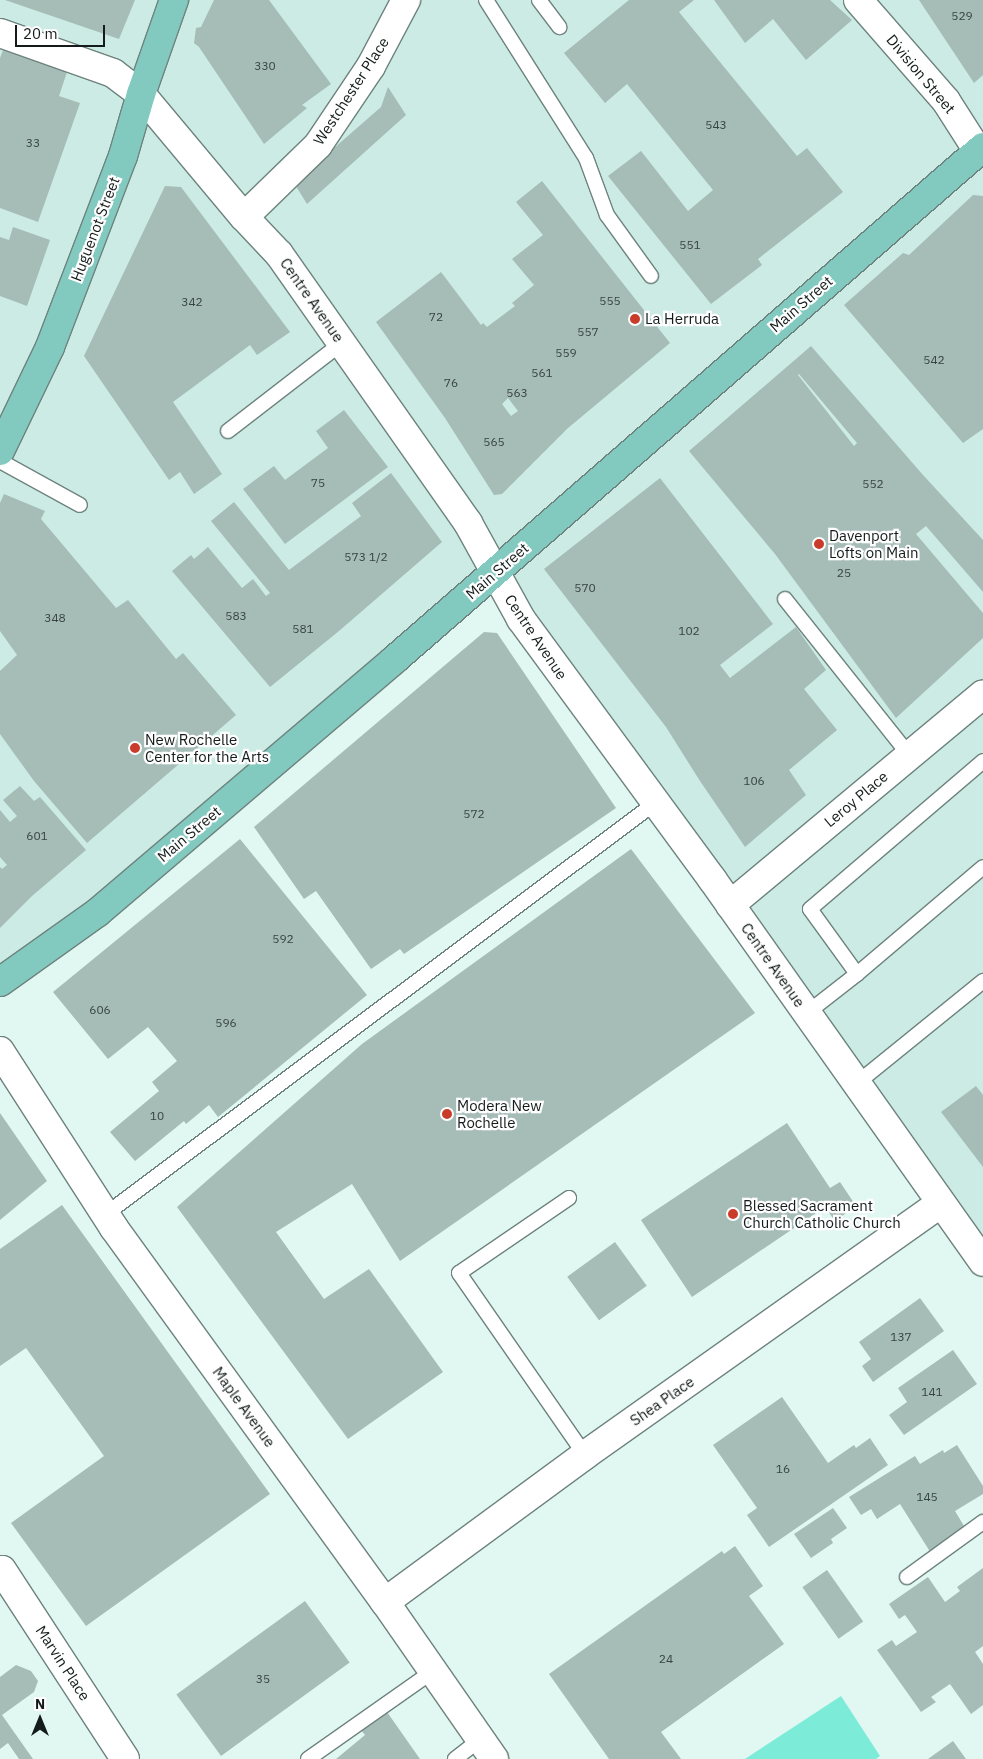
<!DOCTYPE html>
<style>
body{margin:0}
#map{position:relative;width:983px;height:1759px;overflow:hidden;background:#e0f7f2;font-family:"IBM Plex Sans",sans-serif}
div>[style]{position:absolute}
.built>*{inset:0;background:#cbebe4}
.green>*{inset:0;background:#7cecd8}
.building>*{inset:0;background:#a6bcb7;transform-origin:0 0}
.roads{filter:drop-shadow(1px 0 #6e837e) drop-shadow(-1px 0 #6e837e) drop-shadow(0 1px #6e837e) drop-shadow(0 -1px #6e837e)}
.service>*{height:14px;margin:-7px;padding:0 7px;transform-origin:7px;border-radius:7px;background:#fff}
.minor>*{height:28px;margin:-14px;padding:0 14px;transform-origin:14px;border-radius:14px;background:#fff}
.tertiary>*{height:28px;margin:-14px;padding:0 14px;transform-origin:14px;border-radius:14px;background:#fff}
.secondary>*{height:28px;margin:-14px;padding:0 14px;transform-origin:14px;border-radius:14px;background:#fff}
.primary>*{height:28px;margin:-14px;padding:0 14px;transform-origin:14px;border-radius:14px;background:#82cabf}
.dots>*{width:14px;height:14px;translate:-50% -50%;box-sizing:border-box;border:2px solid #fefefe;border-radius:50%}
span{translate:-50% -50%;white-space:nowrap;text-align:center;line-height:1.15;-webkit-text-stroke:4.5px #fefefe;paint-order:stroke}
.number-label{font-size:12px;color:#384441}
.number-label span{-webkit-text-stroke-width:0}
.street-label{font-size:15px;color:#131c1a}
.poi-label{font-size:15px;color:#131c1a}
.left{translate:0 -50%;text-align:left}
.north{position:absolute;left:15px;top:1694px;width:50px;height:50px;-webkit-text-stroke:4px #fefefe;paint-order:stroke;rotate:0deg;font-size:14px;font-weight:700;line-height:20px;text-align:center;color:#131c1a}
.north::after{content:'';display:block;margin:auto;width:18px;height:22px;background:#131c1a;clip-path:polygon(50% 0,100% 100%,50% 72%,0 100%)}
.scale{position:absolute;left:15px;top:25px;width:90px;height:22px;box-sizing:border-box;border:2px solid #131c1a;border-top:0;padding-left:6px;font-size:15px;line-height:18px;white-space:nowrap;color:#131c1a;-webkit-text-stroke:4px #fefefe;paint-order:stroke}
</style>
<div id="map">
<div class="built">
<i style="clip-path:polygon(0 0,983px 0,983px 1247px,493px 565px,0 976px)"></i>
</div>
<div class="green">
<i style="clip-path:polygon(841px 1696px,880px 1756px,876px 1759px,745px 1759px)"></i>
</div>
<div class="building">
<i style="clip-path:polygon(5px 0,135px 0,119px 39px)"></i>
<i style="clip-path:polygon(214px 0,269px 0,331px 84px,302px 105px,307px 108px,264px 144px,199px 47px,194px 43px,196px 28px,201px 27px)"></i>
<i style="clip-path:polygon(629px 0,694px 0,679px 12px,797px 156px,807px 148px,843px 192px,758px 259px,762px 265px,711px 304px,608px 176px,641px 151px,688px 211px,713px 190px,627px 84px,605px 103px,564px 53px)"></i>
<i style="clip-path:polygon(714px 0,830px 0,852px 20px,806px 60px,773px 19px,745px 43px)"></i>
<i style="clip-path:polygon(919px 0,983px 0,983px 75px,974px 83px)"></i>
<i style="clip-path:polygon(3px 50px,67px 72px,59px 96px,80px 103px,38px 222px,0 208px,0 58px)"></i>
<i style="clip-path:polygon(388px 87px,406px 115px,307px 204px,294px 183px,381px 107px)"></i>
<i style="clip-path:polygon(evenodd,542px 181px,670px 343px,568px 428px,502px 494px,494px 495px,445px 418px,376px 322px,441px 272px,481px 325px,483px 323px,487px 327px,515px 306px,512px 303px,534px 285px,512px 259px,543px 235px,516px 202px,542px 181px,508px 398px,518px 411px,511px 416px,502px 404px,508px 398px)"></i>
<i style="clip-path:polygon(165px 186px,181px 187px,290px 332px,257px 355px,250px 345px,173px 402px,222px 474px,194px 494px,180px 472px,169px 480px,84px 356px)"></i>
<i style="clip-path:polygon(973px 195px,983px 196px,983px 429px,963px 443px,844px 305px,903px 253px,909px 255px)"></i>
<i style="clip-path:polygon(13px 227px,50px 240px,27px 306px,0 296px,0 237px,9px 240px)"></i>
<i style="clip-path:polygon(evenodd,811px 346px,923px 475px,983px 540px,983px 592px,926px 526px,916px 534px,983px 613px,983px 638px,896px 718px,775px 554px,689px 451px,811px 346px,799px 374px,857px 443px,854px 446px,798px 375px,799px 374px)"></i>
<i style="clip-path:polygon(344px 410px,388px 467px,285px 544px,243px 489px,274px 466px,285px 480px,328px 448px,316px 431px)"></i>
<i style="clip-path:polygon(391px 473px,442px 542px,339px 631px,270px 687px,172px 571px,191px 555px,194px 559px,208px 547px,242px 588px,253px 579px,266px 596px,270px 593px,211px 521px,234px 502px,289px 570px,361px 516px,352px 503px)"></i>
<i style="clip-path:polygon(660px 478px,773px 624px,720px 665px,730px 678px,796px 627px,826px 670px,804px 689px,837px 730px,789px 770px,806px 795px,745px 847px,700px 781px,666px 727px,544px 569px)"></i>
<i style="clip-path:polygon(4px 494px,45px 511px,41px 519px,116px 608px,128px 600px,176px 659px,183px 653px,236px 715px,87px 843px,34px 781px,0 734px,0 671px,17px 655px,0 631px,0 503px)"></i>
<i style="clip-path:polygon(484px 632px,497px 633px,616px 808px,404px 954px,400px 949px,371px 969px,316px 891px,304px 899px,254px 827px)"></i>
<i style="clip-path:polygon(20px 786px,34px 801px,40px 797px,86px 850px,32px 896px,0 928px,0 867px,2px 869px,7px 865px,0 857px,0 810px,10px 822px,17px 816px,3px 800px)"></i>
<i style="clip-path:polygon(240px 839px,367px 995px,218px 1117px,209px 1105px,186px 1124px,184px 1121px,135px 1161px,110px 1132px,159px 1091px,152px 1082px,177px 1061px,148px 1027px,108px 1059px,53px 992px)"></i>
<i style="clip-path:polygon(631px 849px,755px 1013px,400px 1261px,352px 1184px,276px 1232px,324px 1299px,369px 1269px,443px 1372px,348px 1439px,177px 1207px,362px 1044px)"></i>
<i style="clip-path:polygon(976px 1086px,983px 1095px,983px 1167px,941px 1112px)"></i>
<i style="clip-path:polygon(0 1113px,47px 1181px,0 1220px)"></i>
<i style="clip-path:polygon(787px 1123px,830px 1188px,840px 1182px,856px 1206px,835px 1221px,825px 1207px,692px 1297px,641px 1220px)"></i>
<i style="clip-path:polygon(62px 1205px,270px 1494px,86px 1626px,11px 1523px,104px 1456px,26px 1348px,0 1366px,0 1249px)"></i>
<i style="left:615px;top:1242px;width:54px;height:59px;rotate:54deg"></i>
<i style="clip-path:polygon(920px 1298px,944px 1331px,873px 1382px,862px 1366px,871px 1359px,859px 1342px)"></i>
<i style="clip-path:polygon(953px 1350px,977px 1384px,904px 1435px,889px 1415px,907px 1402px,898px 1388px)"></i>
<i style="clip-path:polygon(782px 1397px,828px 1463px,854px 1445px,856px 1448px,870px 1438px,888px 1465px,769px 1547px,747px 1515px,757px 1508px,713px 1445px)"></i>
<i style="clip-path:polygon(957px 1445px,983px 1486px,983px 1494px,955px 1511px,970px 1536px,934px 1558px,900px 1504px,877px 1519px,871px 1509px,861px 1515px,849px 1497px,915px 1456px,920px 1464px,943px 1450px,944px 1453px)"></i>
<i style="clip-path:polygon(833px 1508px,847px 1528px,831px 1539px,833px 1543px,811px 1558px,794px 1534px)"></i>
<i style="clip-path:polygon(735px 1546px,763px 1586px,749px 1596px,784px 1644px,661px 1732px,681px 1759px,609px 1759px,549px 1674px,722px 1551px,724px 1554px)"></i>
<i style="clip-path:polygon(983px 1568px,983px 1646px,975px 1652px,983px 1664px,983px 1705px,971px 1714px,950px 1684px,931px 1697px,936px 1702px,921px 1712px,877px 1650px,892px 1640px,896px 1646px,917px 1632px,905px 1615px,899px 1619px,889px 1604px,928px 1577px,945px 1602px,960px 1591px,957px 1587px)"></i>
<i style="left:827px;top:1570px;width:63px;height:30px;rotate:55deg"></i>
<i style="left:305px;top:1601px;width:76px;height:159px;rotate:54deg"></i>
<i style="clip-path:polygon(16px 1665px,31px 1671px,38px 1681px,34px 1692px,2px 1715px,33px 1759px,19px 1759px,8px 1743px,0 1749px,0 1677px)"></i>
<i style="clip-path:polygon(387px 1712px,420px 1759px,336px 1759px,365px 1735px,361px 1730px)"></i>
<i style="clip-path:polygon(953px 1741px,966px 1759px,928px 1759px)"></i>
</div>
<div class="roads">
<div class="service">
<i style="left:486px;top:0;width:187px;rotate:57.7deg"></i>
<i style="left:586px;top:158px;width:61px;rotate:69.8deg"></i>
<i style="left:607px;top:215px;width:75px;rotate:54.2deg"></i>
<i style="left:539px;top:0;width:34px;rotate:53deg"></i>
<i style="left:228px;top:431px;width:144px;rotate:-37.7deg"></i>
<i style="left:0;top:461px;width:91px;rotate:28.8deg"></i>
<i style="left:785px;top:599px;width:199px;rotate:51.5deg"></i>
<i style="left:857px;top:974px;width:80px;rotate:-125.9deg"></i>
<i style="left:810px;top:909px;width:228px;rotate:-40.5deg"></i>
<i style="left:807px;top:1013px;width:63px;rotate:-38deg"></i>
<i style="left:857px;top:974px;width:165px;rotate:-40.3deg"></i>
<i style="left:856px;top:1084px;width:164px;rotate:-39deg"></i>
<i style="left:569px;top:1198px;width:133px;rotate:145.7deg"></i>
<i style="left:459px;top:1273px;width:221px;rotate:55.3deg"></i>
<i style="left:106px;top:1214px;width:686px;rotate:-36.82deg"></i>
<i style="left:907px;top:1577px;width:94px;rotate:-35.9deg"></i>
<i style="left:308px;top:1759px;width:153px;rotate:-35.1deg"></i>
<i style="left:455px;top:1759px;width:33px;rotate:-38deg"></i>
</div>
<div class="minor">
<i style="left:244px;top:217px;width:103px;rotate:-44.2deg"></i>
<i style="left:318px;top:145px;width:95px;rotate:-56.1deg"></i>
<i style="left:371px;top:66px;width:75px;rotate:-62.1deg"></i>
<i style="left:730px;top:905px;width:329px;rotate:-39.8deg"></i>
<i style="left:0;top:1571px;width:2px;rotate:-27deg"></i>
<i style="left:2px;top:1570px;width:225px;rotate:56.9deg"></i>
<i style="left:385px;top:1602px;width:248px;rotate:-36.3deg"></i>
<i style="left:585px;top:1455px;width:436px;rotate:-35.3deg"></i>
</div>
<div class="tertiary">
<i style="left:0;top:33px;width:120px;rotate:19.5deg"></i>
<i style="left:113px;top:73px;width:35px;rotate:37deg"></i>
<i style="left:141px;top:94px;width:160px;rotate:50.1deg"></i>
<i style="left:244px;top:217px;width:51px;rotate:46.6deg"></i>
<i style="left:279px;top:254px;width:329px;rotate:54.9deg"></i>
<i style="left:468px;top:523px;width:110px;rotate:61.1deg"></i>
<i style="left:521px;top:619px;width:323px;rotate:53.7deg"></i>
<i style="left:712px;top:879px;width:469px;rotate:54.7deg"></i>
<i style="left:0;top:1051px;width:211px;rotate:57.2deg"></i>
<i style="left:114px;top:1228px;width:462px;rotate:54.1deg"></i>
<i style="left:385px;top:1602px;width:191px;rotate:55.2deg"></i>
</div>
<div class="secondary">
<i style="left:858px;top:0;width:134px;rotate:48.9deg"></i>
<i style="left:946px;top:101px;width:59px;rotate:57.4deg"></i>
</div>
<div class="primary">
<i style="left:0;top:451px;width:115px;rotate:-64.3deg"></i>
<i style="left:50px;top:347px;width:204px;rotate:-69.1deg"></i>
<i style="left:123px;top:156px;width:65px;rotate:-73.8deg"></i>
<i style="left:141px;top:94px;width:100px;rotate:-70.7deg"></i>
<i style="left:0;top:982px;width:120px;rotate:-35.5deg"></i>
<i style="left:98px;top:912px;width:389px;rotate:-40.4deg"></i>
<i style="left:394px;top:660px;width:781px;rotate:-41.05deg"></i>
</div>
</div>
<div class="dots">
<i style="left:635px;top:319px;background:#c83c29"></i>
<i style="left:819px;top:544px;background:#c83c29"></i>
<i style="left:135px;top:748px;background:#c83c29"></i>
<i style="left:447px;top:1114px;background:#c83c29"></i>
<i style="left:733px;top:1214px;background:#c83c29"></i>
</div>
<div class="number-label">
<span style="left:962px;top:16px">529</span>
<span style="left:265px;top:66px">330</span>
<span style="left:716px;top:125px">543</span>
<span style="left:33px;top:143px">33</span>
<span style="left:690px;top:245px">551</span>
<span style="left:610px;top:301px">555</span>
<span style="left:192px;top:302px">342</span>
<span style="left:436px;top:317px">72</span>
<span style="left:588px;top:332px">557</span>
<span style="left:566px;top:353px">559</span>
<span style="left:934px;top:360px">542</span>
<span style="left:542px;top:373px">561</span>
<span style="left:451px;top:383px">76</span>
<span style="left:517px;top:393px">563</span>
<span style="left:494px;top:442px">565</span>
<span style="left:318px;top:483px">75</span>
<span style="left:873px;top:484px">552</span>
<span style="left:366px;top:557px">573 1/2</span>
<span style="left:844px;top:573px">25</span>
<span style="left:585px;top:588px">570</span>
<span style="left:236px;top:616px">583</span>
<span style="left:55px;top:618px">348</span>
<span style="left:303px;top:629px">581</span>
<span style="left:689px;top:631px">102</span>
<span style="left:754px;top:781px">106</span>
<span style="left:474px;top:814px">572</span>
<span style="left:37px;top:836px">601</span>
<span style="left:283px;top:939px">592</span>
<span style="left:100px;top:1010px">606</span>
<span style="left:226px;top:1023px">596</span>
<span style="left:157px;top:1116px">10</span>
<span style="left:901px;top:1337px">137</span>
<span style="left:932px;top:1392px">141</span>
<span style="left:783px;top:1469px">16</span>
<span style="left:927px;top:1497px">145</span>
<span style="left:666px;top:1659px">24</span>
<span style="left:263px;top:1679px">35</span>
</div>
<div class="street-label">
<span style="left:921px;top:74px;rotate:50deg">Division Street</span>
<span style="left:351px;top:91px;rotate:-57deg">Westchester Place</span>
<span style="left:95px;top:229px;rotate:-69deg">Huguenot Street</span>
<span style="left:312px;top:300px;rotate:55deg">Centre Avenue</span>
<span style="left:801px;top:304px;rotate:-41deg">Main Street</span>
<span style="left:497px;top:571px;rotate:-41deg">Main Street</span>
<span style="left:536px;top:637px;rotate:56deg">Centre Avenue</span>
<span style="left:856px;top:799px;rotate:-40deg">Leroy Place</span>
<span style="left:189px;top:834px;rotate:-40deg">Main Street</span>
<span style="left:773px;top:965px;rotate:55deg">Centre Avenue</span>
<span style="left:662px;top:1401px;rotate:-35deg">Shea Place</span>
<span style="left:244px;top:1407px;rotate:54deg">Maple Avenue</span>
<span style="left:63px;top:1663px;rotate:57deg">Marvin Place</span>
</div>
<div class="poi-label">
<span class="left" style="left:645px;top:319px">La Herruda</span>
<span class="left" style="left:829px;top:544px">Davenport<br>Lofts on Main</span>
<span class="left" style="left:145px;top:748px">New Rochelle<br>Center for the Arts</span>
<span class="left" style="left:457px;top:1114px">Modera New<br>Rochelle</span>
<span class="left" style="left:743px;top:1214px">Blessed Sacrament<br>Church Catholic Church</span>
</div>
<div class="north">N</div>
<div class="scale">20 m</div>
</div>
